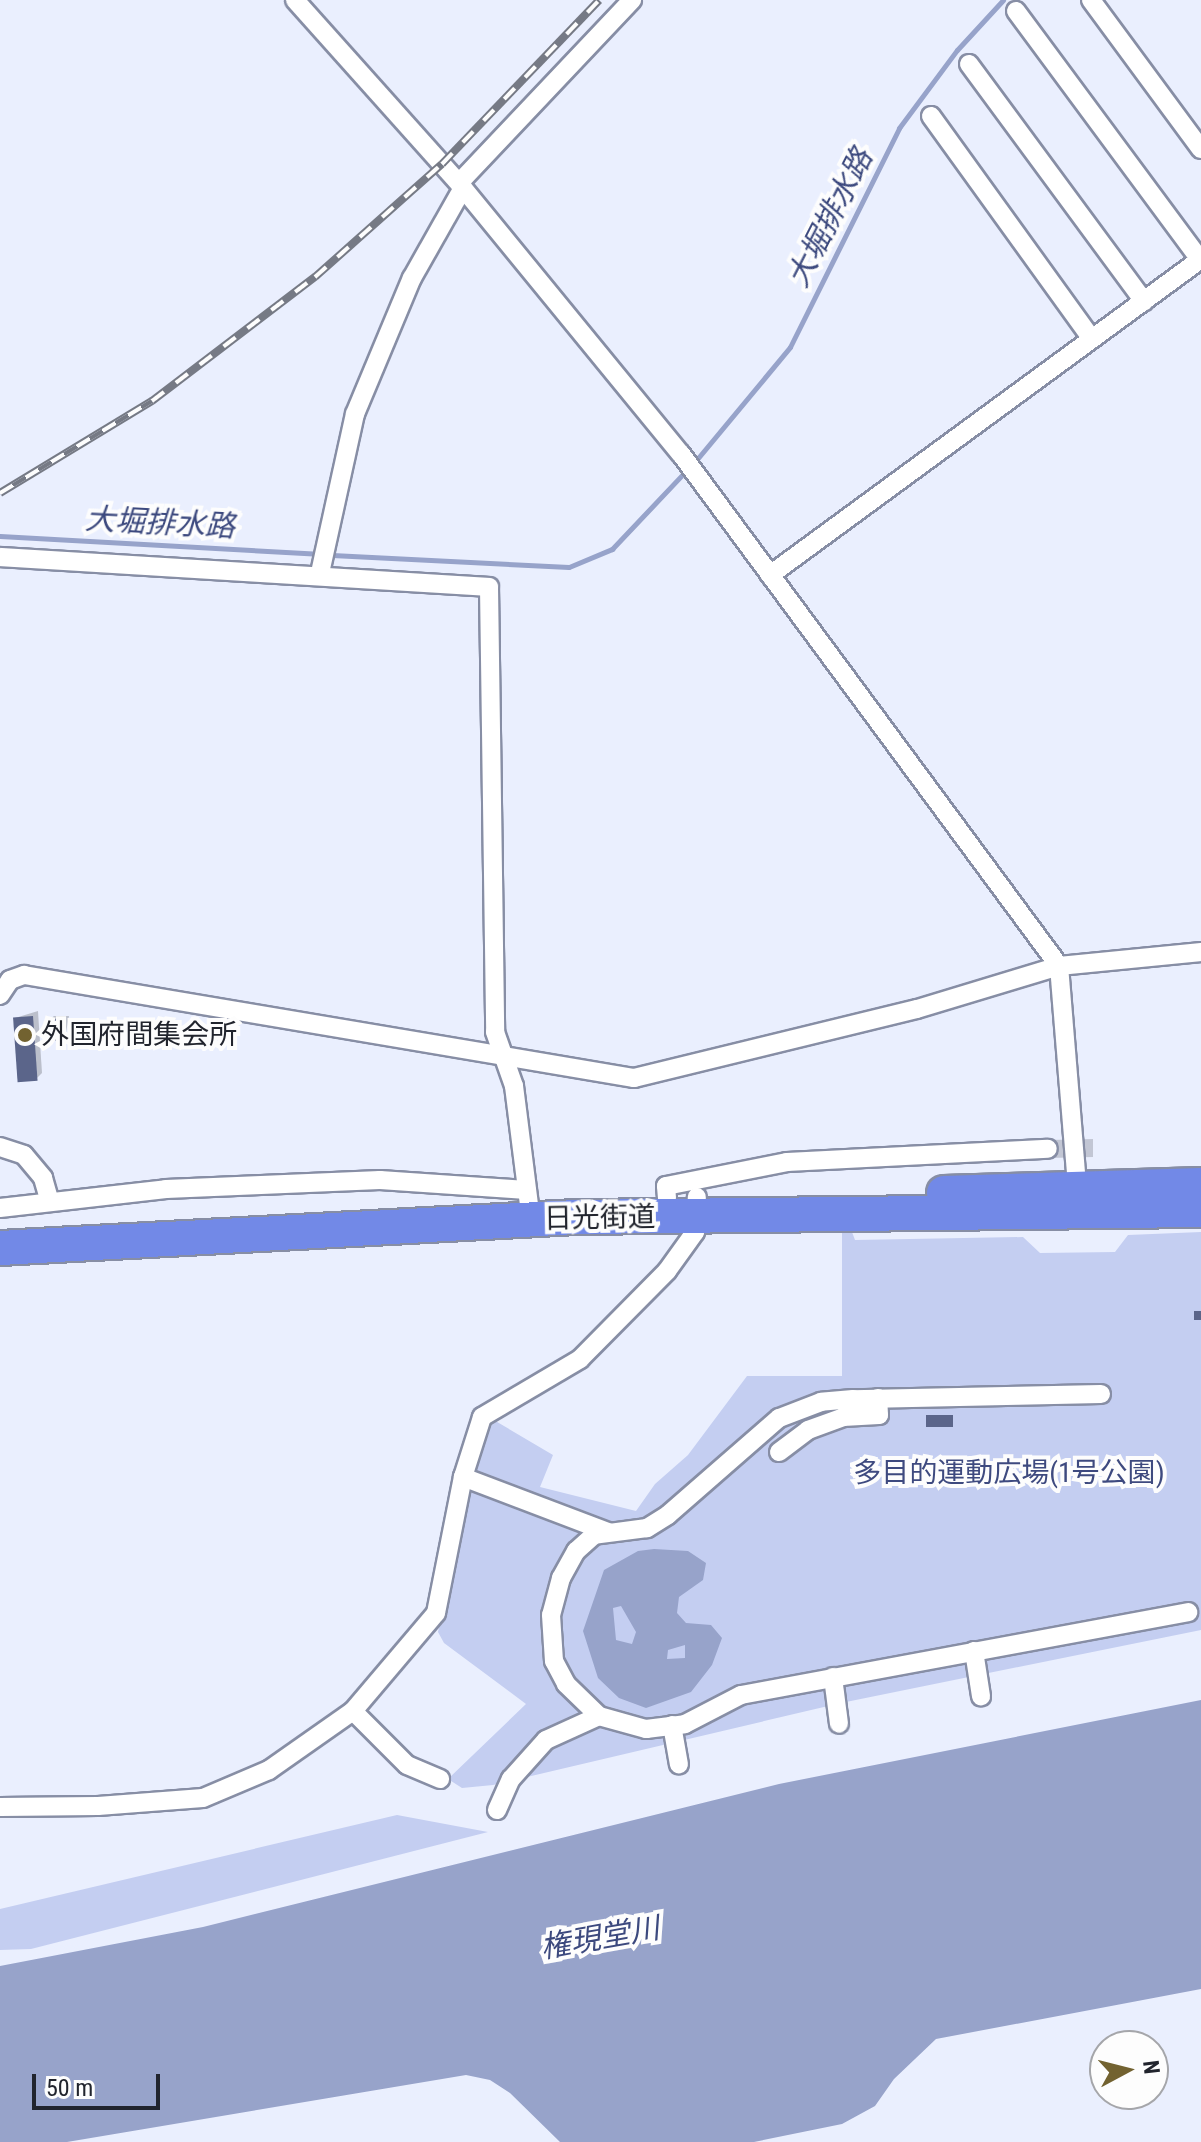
<!DOCTYPE html>
<meta charset="utf-8">
<style>
body{margin:0}
#map{position:relative;width:1201px;height:2142px;overflow:hidden;background:#eaeffe;font-family:"Roboto Condensed","Noto Sans JP",sans-serif}
div>[style]{position:absolute}
.green>*{inset:0;background:#c4cef1}
.water>*{inset:0;background:#97a3ca}
.shadow>*{inset:0;background:#0003}
.stream>*{height:5px;margin:-2.5px;padding:0 2.5px;transform-origin:2.5px;border-radius:2.5px;background:#97a3ca}
.building>*{inset:0;background:#5b658a;transform-origin:0 0}
.street-tunnel>*{height:18px;margin-top:-9px;transform-origin:0;background:repeating-linear-gradient(90deg,#c2c6d4 0 18px,transparent 0 27px)}
.roads{filter:drop-shadow(2px 0 #878ea5) drop-shadow(-2px 0 #878ea5) drop-shadow(0 2px #878ea5) drop-shadow(0 -2px #878ea5)}
.street>*{height:18px;margin:-9px;padding:0 9px;transform-origin:9px;border-radius:9px;background:#fff}
.highway>*{height:34px;margin:-17px;padding:0 17px;transform-origin:17px;border-radius:17px;background:#7289e7}
.rail>*{height:8px;margin-top:-4px;transform-origin:0;background:repeating-linear-gradient(90deg,#fdfdfd 0 15px,#767a85 0 30px);box-sizing:border-box;border-block:2px solid #767a85}
.dots>*{width:22px;height:22px;translate:-50% -50%;box-sizing:border-box;border:4px solid #fdfdfd;border-radius:50%}
span{translate:-50% -50%;white-space:nowrap;text-align:center;line-height:1.15;-webkit-text-stroke:8px #fdfdfd;paint-order:stroke}
.poi-label{font-size:28px;color:#21242d}
.left{translate:0 -50%;text-align:left}
.street-label{font-size:28px;color:#21242d}
.park-label{font-size:28px;color:#3e4a7f}
.water-label{font-size:30px;color:#3c497e;font-style:italic}
.north{position:absolute;left:1089px;top:2030px;width:80px;height:80px;box-sizing:border-box;background:#fdfdfd;border:2px solid #a5a6aa;border-radius:50%;rotate:83deg;font-size:22px;font-weight:700;line-height:32px;text-align:center;color:#21242d}
.north::after{content:'';display:block;margin:auto;width:28px;height:36px;background:#726230;clip-path:polygon(50% 0,100% 100%,50% 72%,0 100%)}
.scale{position:absolute;left:32px;top:2074px;width:128px;height:36px;box-sizing:border-box;border:4px solid #21242d;border-top:0;padding-left:10px;font-size:24px;line-height:28px;white-space:nowrap;color:#21242d;-webkit-text-stroke:6px #fdfdfd;paint-order:stroke}
</style>
<div id="map">
<div class="green">
<i style="clip-path:polygon(852px 1232px,855px 1240px,1023px 1237px,1040px 1253px,1115px 1252px,1128px 1235px,1201px 1232px,1201px 1630px,841px 1703px,493px 1785px,462px 1788px,448px 1779px,526px 1704px,444px 1643px,438px 1632px,465px 1487px,485px 1425px,492px 1419px,553px 1455px,540px 1487px,636px 1511px,655px 1484px,688px 1455px,747px 1376px,842px 1376px,842px 1233px)"></i>
<i style="clip-path:polygon(397px 1815px,488px 1832px,31px 1949px,0 1950px,0 1909px)"></i>
</div>
<div class="water">
<i style="clip-path:polygon(evenodd,654px 1549px,688px 1551px,706px 1563px,703px 1580px,679px 1597px,677px 1613px,686px 1623px,711px 1625px,722px 1638px,712px 1665px,691px 1692px,646px 1708px,619px 1698px,598px 1678px,583px 1631px,604px 1570px,638px 1551px,654px 1549px,621px 1606px,636px 1632px,632px 1644px,616px 1640px,613px 1608px,621px 1606px,654px 1549px,685px 1645px,685px 1658px,667px 1659px,668px 1650px,685px 1645px)"></i>
<i style="clip-path:polygon(1201px 1700px,1201px 1989px,936px 2039px,894px 2079px,875px 2106px,842px 2124px,754px 2142px,560px 2142px,510px 2093px,490px 2080px,466px 2075px,67px 2142px,0 2142px,0 1966px,203px 1927px,779px 1784px)"></i>
</div>
<div class="shadow">
<i style="clip-path:polygon(38px 1011px,42px 1073px,36px 1079px,15px 1018px)"></i>
<i style="clip-path:polygon(54px 1016px,69px 1016px,65px 1038px,50px 1019px)"></i>
</div>
<div class="stream">
<i style="left:698px;top:458px;width:144px;rotate:-50.3deg"></i>
<i style="left:790px;top:347px;width:245px;rotate:-63.5deg"></i>
<i style="left:899px;top:128px;width:97px;rotate:-53.4deg"></i>
<i style="left:957px;top:50px;width:68px;rotate:-47.4deg"></i>
<i style="left:0;top:536px;width:318px;rotate:3.2deg"></i>
<i style="left:332px;top:555px;width:237px;rotate:2.9deg"></i>
<i style="left:569px;top:567px;width:47px;rotate:-22.7deg"></i>
<i style="left:612px;top:549px;width:102px;rotate:-46.6deg"></i>
</div>
<div class="building">
<i style="left:33px;top:1016px;width:65px;height:20px;rotate:86deg"></i>
<i style="left:48px;top:1018px;width:18px;height:22px;rotate:3deg"></i>
<i style="left:1194px;top:1311px;width:7px;height:9px"></i>
<i style="left:953px;top:1415px;width:12px;height:27px;rotate:90deg"></i>
</div>
<div class="street-tunnel">
<i style="left:1048px;top:1149px;width:46px;rotate:-1.2deg"></i>
</div>
<div class="roads">
<div class="street">
<i style="left:295px;top:0;width:252px;rotate:48.2deg"></i>
<i style="left:463px;top:188px;width:344px;rotate:50.7deg"></i>
<i style="left:681px;top:454px;width:636px;rotate:53.56deg"></i>
<i style="left:1059px;top:966px;width:232px;rotate:85.3deg"></i>
<i style="left:1091px;top:0;width:185px;rotate:53.6deg"></i>
<i style="left:1016px;top:11px;width:310px;rotate:53.5deg"></i>
<i style="left:969px;top:64px;width:295px;rotate:53.6deg"></i>
<i style="left:931px;top:116px;width:275px;rotate:54.2deg"></i>
<i style="left:459px;top:183px;width:252px;rotate:-46.6deg"></i>
<i style="left:0;top:557px;width:490px;rotate:3.5deg"></i>
<i style="left:489px;top:587px;width:445px;rotate:89.2deg"></i>
<i style="left:495px;top:1032px;width:57px;rotate:70.6deg"></i>
<i style="left:514px;top:1086px;width:119px;rotate:82.8deg"></i>
<i style="left:320px;top:573px;width:163px;rotate:-77.6deg"></i>
<i style="left:355px;top:414px;width:147px;rotate:-67.3deg"></i>
<i style="left:412px;top:278px;width:103px;rotate:-60.5deg"></i>
<i style="left:770px;top:575px;width:534px;rotate:-36.25deg"></i>
<i style="left:0;top:995px;width:18px;rotate:-56deg"></i>
<i style="left:10px;top:980px;width:15px;rotate:-20deg"></i>
<i style="left:24px;top:975px;width:619px;rotate:9.58deg"></i>
<i style="left:634px;top:1078px;width:291px;rotate:-13.7deg"></i>
<i style="left:917px;top:1009px;width:148px;rotate:-16.8deg"></i>
<i style="left:1059px;top:966px;width:143px;rotate:-5.6deg"></i>
<i style="left:0;top:1147px;width:25px;rotate:18deg"></i>
<i style="left:24px;top:1155px;width:30px;rotate:50deg"></i>
<i style="left:43px;top:1178px;width:25px;rotate:74deg"></i>
<i style="left:667px;top:1198px;width:12px;rotate:-95deg"></i>
<i style="left:666px;top:1186px;width:123px;rotate:-11.2deg"></i>
<i style="left:787px;top:1162px;width:261px;rotate:-2.9deg"></i>
<i style="left:0;top:1208px;width:167px;rotate:-6.5deg"></i>
<i style="left:166px;top:1189px;width:214px;rotate:-2.4deg"></i>
<i style="left:380px;top:1180px;width:147px;rotate:3.9deg"></i>
<i style="left:1101px;top:1394px;width:248px;rotate:178.8deg"></i>
<i style="left:853px;top:1399px;width:32px;rotate:175deg"></i>
<i style="left:821px;top:1402px;width:45px;rotate:159.1deg"></i>
<i style="left:779px;top:1418px;width:147px;rotate:138.9deg"></i>
<i style="left:668px;top:1515px;width:25px;rotate:148deg"></i>
<i style="left:647px;top:1528px;width:53px;rotate:172.5deg"></i>
<i style="left:594px;top:1535px;width:24px;rotate:138deg"></i>
<i style="left:576px;top:1551px;width:31px;rotate:119deg"></i>
<i style="left:561px;top:1578px;width:38px;rotate:105deg"></i>
<i style="left:551px;top:1615px;width:46px;rotate:86.3deg"></i>
<i style="left:554px;top:1661px;width:26px;rotate:62deg"></i>
<i style="left:566px;top:1684px;width:46px;rotate:44.1deg"></i>
<i style="left:599px;top:1716px;width:49px;rotate:15.5deg"></i>
<i style="left:646px;top:1729px;width:39px;rotate:-7deg"></i>
<i style="left:685px;top:1724px;width:63px;rotate:-27.4deg"></i>
<i style="left:741px;top:1695px;width:455px;rotate:-10.5deg"></i>
<i style="left:779px;top:1452px;width:36px;rotate:-37deg"></i>
<i style="left:808px;top:1430px;width:37px;rotate:-20deg"></i>
<i style="left:843px;top:1417px;width:36px;rotate:-3deg"></i>
<i style="left:879px;top:1415px;width:17px;rotate:-93deg"></i>
<i style="left:463px;top:1477px;width:155px;rotate:20.8deg"></i>
<i style="left:974px;top:1651px;width:46px;rotate:81.2deg"></i>
<i style="left:833px;top:1677px;width:47px;rotate:82.7deg"></i>
<i style="left:353px;top:1711px;width:76px;rotate:45deg"></i>
<i style="left:407px;top:1765px;width:36px;rotate:23deg"></i>
<i style="left:672px;top:1725px;width:40px;rotate:80deg"></i>
<i style="left:0;top:1807px;width:98px;rotate:-0.6deg"></i>
<i style="left:98px;top:1806px;width:105px;rotate:-4.4deg"></i>
<i style="left:203px;top:1798px;width:72px;rotate:-23deg"></i>
<i style="left:269px;top:1770px;width:103px;rotate:-35.1deg"></i>
<i style="left:353px;top:1711px;width:128px;rotate:-49.7deg"></i>
<i style="left:436px;top:1613px;width:139px;rotate:-78.8deg"></i>
<i style="left:463px;top:1477px;width:63px;rotate:-72.4deg"></i>
<i style="left:482px;top:1417px;width:114px;rotate:-30.6deg"></i>
<i style="left:580px;top:1359px;width:124px;rotate:-45.3deg"></i>
<i style="left:667px;top:1271px;width:48px;rotate:-54.3deg"></i>
<i style="left:695px;top:1232px;width:35px;rotate:-87deg"></i>
<i style="left:497px;top:1810px;width:34px;rotate:-66deg"></i>
<i style="left:511px;top:1779px;width:52px;rotate:-48.1deg"></i>
<i style="left:546px;top:1740px;width:58px;rotate:-24.4deg"></i>
</div>
<div class="highway">
<i style="left:944px;top:1193px;width:257px;rotate:-1.8deg"></i>
<i style="left:0;top:1248px;width:577px;rotate:-3.08deg"></i>
<i style="left:576px;top:1217px;width:625px;rotate:-0.64deg"></i>
</div>
</div>
<div class="rail">
<i style="left:0;top:493px;width:178px;rotate:-31.2deg"></i>
<i style="left:152px;top:401px;width:205px;rotate:-37.3deg"></i>
<i style="left:315px;top:277px;width:170px;rotate:-41.7deg"></i>
<i style="left:442px;top:164px;width:227px;rotate:-46.2deg"></i>
</div>
<div class="dots">
<i style="left:25px;top:1035px;background:#726230"></i>
</div>
<div class="poi-label">
<span class="left" style="left:41px;top:1035px">外国府間集会所</span>
</div>
<div class="street-label">
<span style="left:600px;top:1218px;rotate:-1deg">日光街道</span>
</div>
<div class="park-label">
<span style="left:1009px;top:1473px">多目的運動広場(1号公園)</span>
</div>
<div class="water-label">
<span style="left:830px;top:218px;rotate:-63deg">大堀排水路</span>
<span style="left:160px;top:523px;rotate:3deg">大堀排水路</span>
<span style="left:600px;top:1938px;rotate:-10deg">権現堂川</span>
</div>
<div class="north">N</div>
<div class="scale">50 m</div>
</div>
